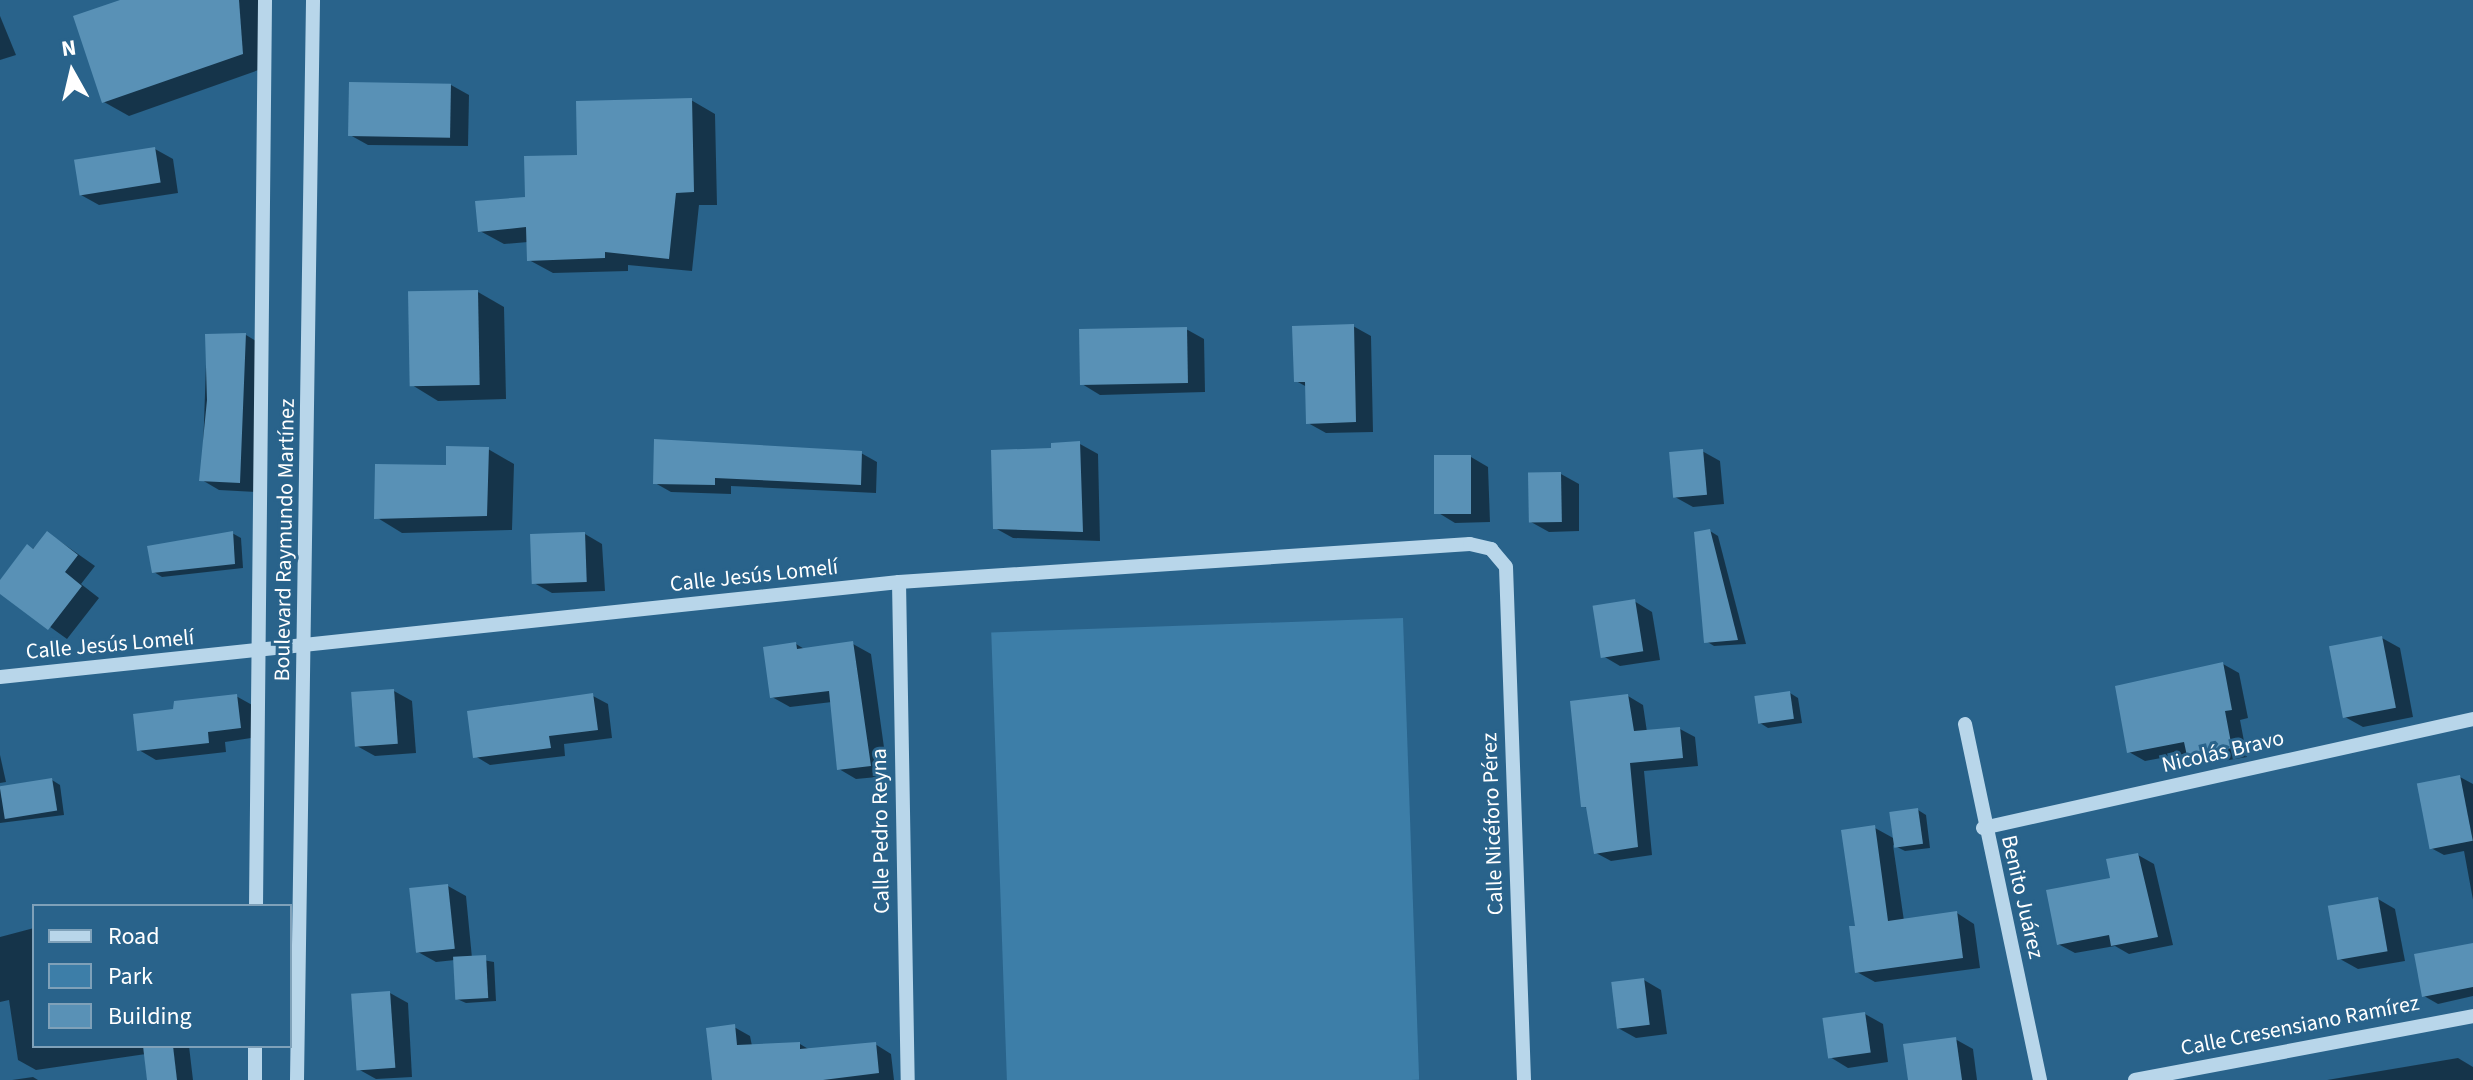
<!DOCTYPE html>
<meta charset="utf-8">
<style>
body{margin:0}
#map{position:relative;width:2473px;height:1080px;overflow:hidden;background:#29638b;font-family:"Source Sans 3",sans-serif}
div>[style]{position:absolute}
.green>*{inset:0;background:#3d7ea8;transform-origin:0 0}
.shadow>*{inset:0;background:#0007}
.building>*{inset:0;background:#5991b6;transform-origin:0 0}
.minor>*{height:14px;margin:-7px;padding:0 7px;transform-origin:7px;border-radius:7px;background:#b8d6ea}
span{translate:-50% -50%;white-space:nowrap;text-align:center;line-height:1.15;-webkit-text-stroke:6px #29638b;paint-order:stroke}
.street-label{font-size:22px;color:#fff}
.legend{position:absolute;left:32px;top:904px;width:260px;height:144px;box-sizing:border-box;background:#29638b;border:2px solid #7fa1b9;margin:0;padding:10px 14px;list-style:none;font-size:24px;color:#fff}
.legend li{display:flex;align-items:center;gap:16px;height:40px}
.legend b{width:40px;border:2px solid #7fa1b9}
.north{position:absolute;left:32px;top:32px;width:80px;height:80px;-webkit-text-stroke:6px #29638b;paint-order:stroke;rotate:352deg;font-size:22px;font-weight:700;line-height:32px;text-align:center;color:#fff}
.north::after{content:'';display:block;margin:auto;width:28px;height:36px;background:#fff;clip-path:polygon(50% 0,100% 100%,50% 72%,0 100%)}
</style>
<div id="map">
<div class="green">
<i style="left:1403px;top:618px;width:462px;height:412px;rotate:88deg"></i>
</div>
<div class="shadow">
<i style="clip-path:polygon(127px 0,262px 0,267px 67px,129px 116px,104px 102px)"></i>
<i style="clip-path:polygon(0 16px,16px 55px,0 60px)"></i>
<i style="clip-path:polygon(451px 85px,469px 95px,468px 146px,368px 145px,350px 135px)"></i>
<i style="clip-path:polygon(691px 100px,715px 114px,717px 205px,699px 205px,692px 271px,628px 265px,628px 271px,553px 273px,529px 260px,528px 242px,504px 244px,480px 231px,579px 157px)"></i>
<i style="clip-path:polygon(155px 149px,173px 159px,178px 193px,99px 205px,81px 195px)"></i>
<i style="clip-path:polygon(478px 292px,504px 307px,506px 399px,438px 401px,412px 385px)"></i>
<i style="clip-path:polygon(1353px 326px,1371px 336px,1373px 432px,1326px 433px,1308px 423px,1307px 387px,1296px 381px)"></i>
<i style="clip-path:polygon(1186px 329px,1204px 339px,1205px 392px,1100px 395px,1082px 384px)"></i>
<i style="clip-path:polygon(246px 335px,264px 346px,257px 492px,219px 490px,202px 480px,207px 336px)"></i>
<i style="clip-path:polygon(656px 441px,861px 453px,877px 462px,876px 493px,731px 486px,731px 494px,671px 492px,655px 483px)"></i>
<i style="clip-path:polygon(1080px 444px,1098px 454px,1100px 541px,1013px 538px,995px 528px,1053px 450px)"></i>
<i style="clip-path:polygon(488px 449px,514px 464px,512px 530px,402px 533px,376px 517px,447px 467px)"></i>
<i style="clip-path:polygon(1702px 451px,1720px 461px,1724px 504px,1693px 507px,1675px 497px)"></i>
<i style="clip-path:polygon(1471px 457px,1488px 467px,1490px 522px,1455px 523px,1437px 512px)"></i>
<i style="clip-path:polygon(1561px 474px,1579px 484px,1579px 531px,1549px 532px,1531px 522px)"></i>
<i style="clip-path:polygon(1710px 531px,1718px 536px,1746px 644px,1714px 646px,1706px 641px)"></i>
<i style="clip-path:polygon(48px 533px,95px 566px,81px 584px,99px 598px,67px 639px,0 591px,0 583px)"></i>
<i style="clip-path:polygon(232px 533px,241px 538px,243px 568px,162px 577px,154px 572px)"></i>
<i style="clip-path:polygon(585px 534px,602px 544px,605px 591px,552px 593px,534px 583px)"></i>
<i style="clip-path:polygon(1634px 601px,1652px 612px,1660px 660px,1620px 666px,1603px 656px)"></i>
<i style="clip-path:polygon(2382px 638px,2400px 648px,2413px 717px,2363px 727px,2345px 717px)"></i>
<i style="clip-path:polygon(796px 644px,806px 650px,853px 644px,871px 654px,888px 776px,856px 779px,839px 769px,832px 702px,790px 707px,772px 697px)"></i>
<i style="clip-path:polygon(2223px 664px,2239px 673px,2248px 718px,2240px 720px,2247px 757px,2205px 764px,2188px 753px,2145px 761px,2129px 752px)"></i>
<i style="clip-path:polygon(394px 691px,412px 701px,416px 753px,375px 756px,357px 746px)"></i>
<i style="clip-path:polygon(1790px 693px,1798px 698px,1802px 723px,1768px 728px,1760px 723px)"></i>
<i style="clip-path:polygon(236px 696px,254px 706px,258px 737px,225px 742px,226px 752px,156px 760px,139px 750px,174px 711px)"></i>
<i style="clip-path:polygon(593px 696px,608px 704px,612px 738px,564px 744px,565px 756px,490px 765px,475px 756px)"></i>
<i style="clip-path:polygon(1628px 696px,1643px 705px,1647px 732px,1680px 729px,1695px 737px,1698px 766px,1644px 771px,1652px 855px,1611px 861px,1596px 853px,1589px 809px,1583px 806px)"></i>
<i style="clip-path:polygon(0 755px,6px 782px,0 783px)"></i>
<i style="clip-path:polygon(2460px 777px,2473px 784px,2473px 900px,2464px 851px,2444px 855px,2431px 848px)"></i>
<i style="clip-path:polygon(52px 780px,60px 785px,64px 815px,0 823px,0 787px)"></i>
<i style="clip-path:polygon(1918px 810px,1926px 815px,1930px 848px,1905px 851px,1893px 845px,1904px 921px,1957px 913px,1974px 924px,1980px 968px,1875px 982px,1857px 972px,1857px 927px,1875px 828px,1895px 839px)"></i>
<i style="clip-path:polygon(2138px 855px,2154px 864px,2173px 945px,2129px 954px,2115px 946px,2075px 953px,2058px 944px)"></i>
<i style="clip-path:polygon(448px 886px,466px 896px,472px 958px,494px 962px,496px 1001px,466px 1003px,457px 999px,455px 960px,436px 962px,418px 952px)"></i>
<i style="clip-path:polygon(2378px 899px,2395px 909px,2405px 961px,2358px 969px,2340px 959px)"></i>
<i style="clip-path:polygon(34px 928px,34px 1046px,189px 1046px,193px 1080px,149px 1080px,146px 1054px,36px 1070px,18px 1060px,9px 1000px,0 1002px,0 937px)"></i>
<i style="clip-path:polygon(2473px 945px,2473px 996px,2438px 1004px,2424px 996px)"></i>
<i style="clip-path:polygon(1644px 980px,1661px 990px,1667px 1034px,1636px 1038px,1618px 1028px)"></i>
<i style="clip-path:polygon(390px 993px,408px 1003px,412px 1077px,376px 1079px,358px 1069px)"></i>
<i style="clip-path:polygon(1865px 1014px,1883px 1024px,1888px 1062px,1848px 1068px,1830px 1057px)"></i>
<i style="clip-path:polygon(734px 1027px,750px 1036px,752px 1046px,800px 1044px,810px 1050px,875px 1044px,891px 1054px,894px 1080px,714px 1080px)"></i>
<i style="clip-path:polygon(1955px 1039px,1973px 1049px,1977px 1080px,1910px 1080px)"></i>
<i style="clip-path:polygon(2458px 1058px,2473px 1067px,2473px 1080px,2327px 1080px)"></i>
<i style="clip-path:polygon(33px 1077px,38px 1080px,12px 1080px)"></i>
</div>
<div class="building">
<i style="clip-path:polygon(120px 0,239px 0,243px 54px,102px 103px,73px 16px)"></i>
<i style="left:349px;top:82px;width:102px;height:54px;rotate:1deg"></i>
<i style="clip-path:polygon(692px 98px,694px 192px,676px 193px,669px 259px,605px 252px,605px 258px,527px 261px,526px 227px,478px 232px,475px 201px,525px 197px,524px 156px,577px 155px,576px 101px)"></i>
<i style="left:155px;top:147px;width:36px;height:82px;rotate:81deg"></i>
<i style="left:478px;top:290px;width:95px;height:70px;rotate:89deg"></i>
<i style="clip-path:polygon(1354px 324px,1356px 422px,1306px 424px,1305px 382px,1294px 382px,1292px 326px)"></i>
<i style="left:1187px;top:327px;width:56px;height:108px;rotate:89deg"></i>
<i style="clip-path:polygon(246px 333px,240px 483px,199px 481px,207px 400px,205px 334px)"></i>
<i style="clip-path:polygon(654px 439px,862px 451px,861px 485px,715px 478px,715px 485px,653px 484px)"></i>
<i style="clip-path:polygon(1080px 441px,1083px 532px,993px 529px,991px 450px,1051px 448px,1051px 443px)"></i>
<i style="clip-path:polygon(446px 446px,489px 447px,487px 516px,374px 519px,375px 464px,446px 465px)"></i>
<i style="left:1703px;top:449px;width:46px;height:34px;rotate:85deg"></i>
<i style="left:1434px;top:455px;width:37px;height:59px"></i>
<i style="left:1561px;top:472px;width:50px;height:33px;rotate:89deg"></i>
<i style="clip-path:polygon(1710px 529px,1738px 640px,1704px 643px,1694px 532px)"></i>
<i style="clip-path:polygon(47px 531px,78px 555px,65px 572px,82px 586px,48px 630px,0 594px,0 580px,27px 544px,33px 549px)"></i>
<i style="clip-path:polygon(233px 531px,235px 564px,152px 573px,147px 546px)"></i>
<i style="left:585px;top:532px;width:50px;height:55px;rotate:88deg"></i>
<i style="left:1635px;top:599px;width:53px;height:43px;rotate:81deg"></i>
<i style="left:2382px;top:636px;width:73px;height:54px;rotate:79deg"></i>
<i style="clip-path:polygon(853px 641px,871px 766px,837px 770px,829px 691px,770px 698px,763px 647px,796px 642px,797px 649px)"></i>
<i style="clip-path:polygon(2223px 662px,2232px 710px,2225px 711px,2232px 748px,2187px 756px,2184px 742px,2127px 753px,2115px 686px)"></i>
<i style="left:394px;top:689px;width:55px;height:43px;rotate:86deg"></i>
<i style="left:1790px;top:691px;width:28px;height:36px;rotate:82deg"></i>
<i style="clip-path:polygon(593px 693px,598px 730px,549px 736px,551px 748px,473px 758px,467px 711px)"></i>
<i style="clip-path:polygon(237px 694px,241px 728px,208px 732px,209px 743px,137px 751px,133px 714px,173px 709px,174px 701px)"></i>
<i style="clip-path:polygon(1628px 694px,1634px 731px,1680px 727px,1683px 758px,1630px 763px,1638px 847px,1594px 854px,1586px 807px,1581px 807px,1570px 701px)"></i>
<i style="left:2460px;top:775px;width:67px;height:44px;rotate:79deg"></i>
<i style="left:52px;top:778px;width:33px;height:53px;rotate:81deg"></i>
<i style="left:1918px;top:808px;width:36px;height:29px;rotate:82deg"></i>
<i style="clip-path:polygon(1875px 825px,1888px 921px,1957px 911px,1963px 958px,1855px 973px,1849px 926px,1855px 926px,1841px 830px)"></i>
<i style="clip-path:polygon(2138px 853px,2158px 937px,2111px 946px,2109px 935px,2057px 945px,2046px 890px,2110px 878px,2106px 859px)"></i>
<i style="left:448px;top:884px;width:65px;height:39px;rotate:84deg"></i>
<i style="left:2378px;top:897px;width:55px;height:51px;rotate:80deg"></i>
<i style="clip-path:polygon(2473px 943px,2473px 987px,2422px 997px,2414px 954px)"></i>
<i style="left:486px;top:955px;width:43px;height:33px;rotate:87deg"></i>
<i style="left:1644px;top:978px;width:47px;height:33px;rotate:83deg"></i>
<i style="left:390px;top:991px;width:77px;height:39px;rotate:86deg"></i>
<i style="left:1865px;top:1012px;width:41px;height:43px;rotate:82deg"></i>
<i style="clip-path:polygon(735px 1024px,737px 1045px,800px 1042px,800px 1049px,876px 1042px,879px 1073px,823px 1080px,712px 1080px,706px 1028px)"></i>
<i style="clip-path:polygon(1956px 1037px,1962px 1080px,1908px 1080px,1903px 1044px)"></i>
<i style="clip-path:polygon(143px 1046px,173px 1046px,177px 1080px,147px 1080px)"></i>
</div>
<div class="minor">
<i style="left:899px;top:582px;width:498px;rotate:89deg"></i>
<i style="left:0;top:677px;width:904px;rotate:-6.03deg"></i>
<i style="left:899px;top:582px;width:572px;rotate:-3.81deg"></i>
<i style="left:1470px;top:544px;width:22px;rotate:13deg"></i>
<i style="left:1491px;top:549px;width:23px;rotate:50deg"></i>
<i style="left:1506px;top:567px;width:513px;rotate:87.99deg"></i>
<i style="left:1965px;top:724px;width:364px;rotate:78.1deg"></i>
<i style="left:1983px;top:828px;width:502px;rotate:-12.54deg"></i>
<i style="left:256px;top:906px;width:906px;rotate:-89.43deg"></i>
<i style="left:255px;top:1080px;width:34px;rotate:-90deg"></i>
<i style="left:297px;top:1080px;width:1080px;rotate:-89.15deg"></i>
<i style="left:2135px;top:1080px;width:344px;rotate:-10.7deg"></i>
</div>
<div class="street-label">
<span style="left:285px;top:540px;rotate:-89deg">Boulevard Raymundo Martínez</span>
<span style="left:754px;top:576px;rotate:-6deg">Calle Jesús Lomelí</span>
<span style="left:110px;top:645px;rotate:-5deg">Calle Jesús Lomelí</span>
<span style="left:2223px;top:752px;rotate:-13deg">Nicolás Bravo</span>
<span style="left:1493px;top:824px;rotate:-92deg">Calle Nicéforo Pérez</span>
<span style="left:881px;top:831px;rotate:-91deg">Calle Pedro Reyna</span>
<span style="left:2022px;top:897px;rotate:77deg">Benito Juárez</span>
<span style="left:2300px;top:1026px;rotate:-11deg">Calle Cresensiano Ramírez</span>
</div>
<ul class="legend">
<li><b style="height:10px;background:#b8d6ea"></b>Road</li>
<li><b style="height:22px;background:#3d7ea8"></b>Park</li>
<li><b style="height:22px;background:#5991b6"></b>Building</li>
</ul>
<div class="north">N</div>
</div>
